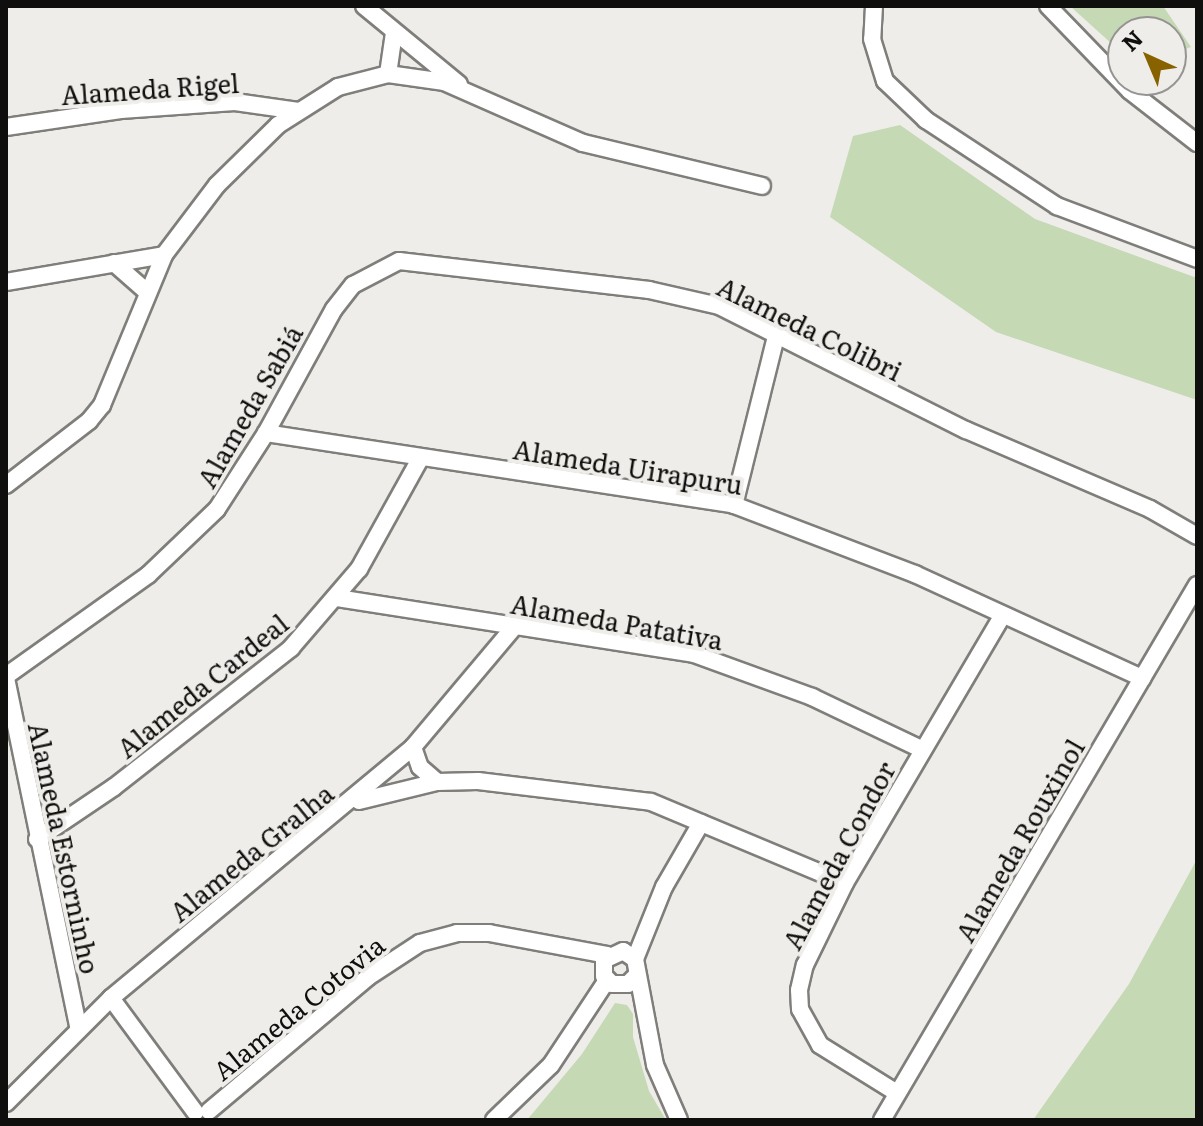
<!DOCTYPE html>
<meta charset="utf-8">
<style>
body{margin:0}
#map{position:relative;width:1203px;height:1126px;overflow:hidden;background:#efedea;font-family:Literata,serif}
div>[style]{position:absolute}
.green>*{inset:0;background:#c4d9b4}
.roads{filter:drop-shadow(2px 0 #7f7e7b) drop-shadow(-2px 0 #7f7e7b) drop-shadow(0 2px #7f7e7b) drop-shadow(0 -2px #7f7e7b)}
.minor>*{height:16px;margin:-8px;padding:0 8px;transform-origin:8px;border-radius:8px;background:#fff}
span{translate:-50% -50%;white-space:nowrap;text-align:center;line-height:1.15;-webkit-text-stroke:8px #efedea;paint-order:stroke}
.street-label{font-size:26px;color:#0f0f0d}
.frame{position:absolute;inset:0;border:8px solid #0f0f0d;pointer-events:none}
.north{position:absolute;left:1107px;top:16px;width:80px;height:80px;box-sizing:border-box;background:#efedea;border:2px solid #959492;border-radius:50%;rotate:316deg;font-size:22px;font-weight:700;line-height:32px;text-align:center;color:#0f0f0d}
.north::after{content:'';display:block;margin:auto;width:28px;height:36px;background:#896200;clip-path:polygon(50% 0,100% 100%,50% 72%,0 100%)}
</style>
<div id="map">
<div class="green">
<i style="clip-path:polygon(1070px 6px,1163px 6px,1191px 47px,1171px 54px,1171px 32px,1123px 32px,1123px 54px)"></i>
<i style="clip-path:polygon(900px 125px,1035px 219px,1197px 278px,1197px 400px,996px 332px,830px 217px,853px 136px)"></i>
<i style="clip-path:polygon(1197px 859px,1197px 1120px,1033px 1120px,1129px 984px)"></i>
<i style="clip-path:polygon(615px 1003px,627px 1005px,633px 1014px,633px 1037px,649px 1091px,666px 1120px,527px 1120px,582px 1054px)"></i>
</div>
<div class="roads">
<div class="minor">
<i style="left:364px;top:6px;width:123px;rotate:39.4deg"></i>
<i style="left:874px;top:6px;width:33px;rotate:93deg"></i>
<i style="left:872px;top:39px;width:44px;rotate:72.8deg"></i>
<i style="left:885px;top:81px;width:57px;rotate:43.6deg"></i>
<i style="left:926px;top:120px;width:157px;rotate:33.3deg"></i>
<i style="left:1057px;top:206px;width:150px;rotate:20.7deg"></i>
<i style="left:1048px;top:6px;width:118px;rotate:46deg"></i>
<i style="left:1130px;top:91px;width:85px;rotate:37.8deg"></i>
<i style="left:388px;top:74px;width:41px;rotate:-81.7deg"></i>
<i style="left:6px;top:127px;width:116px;rotate:-8.4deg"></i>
<i style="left:121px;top:110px;width:114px;rotate:-4deg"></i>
<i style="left:235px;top:102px;width:64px;rotate:8.1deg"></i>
<i style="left:114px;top:263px;width:44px;rotate:41.3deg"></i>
<i style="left:6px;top:282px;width:160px;rotate:-9.7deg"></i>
<i style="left:266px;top:433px;width:474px;rotate:8.7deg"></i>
<i style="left:734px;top:505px;width:194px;rotate:20.9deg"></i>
<i style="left:915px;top:574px;width:250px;rotate:24.6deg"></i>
<i style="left:6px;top:485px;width:105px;rotate:-37.6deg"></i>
<i style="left:89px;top:421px;width:21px;rotate:-51deg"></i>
<i style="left:102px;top:405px;width:162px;rotate:-67.5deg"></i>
<i style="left:164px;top:255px;width:88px;rotate:-52.9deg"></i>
<i style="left:217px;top:185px;width:86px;rotate:-44.5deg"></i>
<i style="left:278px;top:125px;width:71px;rotate:-32.3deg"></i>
<i style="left:338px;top:87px;width:52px;rotate:-14.6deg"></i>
<i style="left:388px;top:74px;width:57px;rotate:8.1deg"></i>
<i style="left:444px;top:82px;width:152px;rotate:23.7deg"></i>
<i style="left:583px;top:143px;width:184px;rotate:13.5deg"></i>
<i style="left:734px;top:505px;width:174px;rotate:-76deg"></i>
<i style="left:337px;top:598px;width:361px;rotate:8.9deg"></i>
<i style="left:694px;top:654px;width:126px;rotate:20deg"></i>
<i style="left:812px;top:697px;width:121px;rotate:25.5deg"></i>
<i style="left:6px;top:676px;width:174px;rotate:-35.4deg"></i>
<i style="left:148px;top:575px;width:95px;rotate:-43.7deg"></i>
<i style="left:217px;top:509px;width:90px;rotate:-57.2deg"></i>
<i style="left:266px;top:433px;width:141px;rotate:-61.3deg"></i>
<i style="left:334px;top:309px;width:31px;rotate:-52deg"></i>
<i style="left:353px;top:285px;width:52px;rotate:-27.6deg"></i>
<i style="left:399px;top:261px;width:252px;rotate:6.6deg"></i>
<i style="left:649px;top:290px;width:72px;rotate:12.9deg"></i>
<i style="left:719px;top:306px;width:276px;rotate:26.7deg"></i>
<i style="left:966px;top:430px;width:200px;rotate:23.2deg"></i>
<i style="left:1150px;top:509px;width:54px;rotate:29.9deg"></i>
<i style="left:6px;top:678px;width:356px;rotate:78.3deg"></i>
<i style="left:413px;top:747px;width:21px;rotate:71deg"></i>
<i style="left:420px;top:767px;width:23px;rotate:41deg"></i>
<i style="left:359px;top:801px;width:80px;rotate:-13.7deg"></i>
<i style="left:437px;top:782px;width:41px;rotate:-1.4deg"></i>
<i style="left:478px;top:781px;width:174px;rotate:6.9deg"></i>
<i style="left:651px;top:802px;width:210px;rotate:22.7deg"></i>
<i style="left:37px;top:839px;width:93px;rotate:-34deg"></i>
<i style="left:114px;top:787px;width:225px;rotate:-38.1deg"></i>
<i style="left:291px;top:648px;width:104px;rotate:-49.3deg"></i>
<i style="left:359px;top:569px;width:126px;rotate:-61deg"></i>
<i style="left:635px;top:959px;width:78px;rotate:-68.1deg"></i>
<i style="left:664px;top:887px;width:74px;rotate:-60deg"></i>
<i style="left:636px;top:976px;width:11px;rotate:135deg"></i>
<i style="left:628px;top:984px;width:16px;rotate:180deg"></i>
<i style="left:612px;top:984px;width:11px;rotate:-135deg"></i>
<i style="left:604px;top:976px;width:16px;rotate:-90deg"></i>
<i style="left:604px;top:960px;width:21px;rotate:-25deg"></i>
<i style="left:623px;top:951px;width:14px;rotate:34deg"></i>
<i style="left:635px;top:959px;width:108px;rotate:79.3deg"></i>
<i style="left:655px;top:1065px;width:60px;rotate:66.4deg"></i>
<i style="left:111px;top:998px;width:142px;rotate:53.6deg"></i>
<i style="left:897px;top:1093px;width:91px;rotate:-148.1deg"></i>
<i style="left:820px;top:1045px;width:41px;rotate:-119.1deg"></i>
<i style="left:800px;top:1009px;width:19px;rotate:-93deg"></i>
<i style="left:799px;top:990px;width:26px;rotate:-77deg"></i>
<i style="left:805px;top:965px;width:91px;rotate:-64deg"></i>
<i style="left:845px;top:883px;width:311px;rotate:-59.5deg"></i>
<i style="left:6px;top:1103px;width:148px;rotate:-45deg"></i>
<i style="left:111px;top:998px;width:393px;rotate:-39.7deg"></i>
<i style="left:413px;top:747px;width:158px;rotate:-49.9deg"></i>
<i style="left:209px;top:1111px;width:208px;rotate:-40.1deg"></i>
<i style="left:368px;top:977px;width:62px;rotate:-33.2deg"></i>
<i style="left:420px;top:943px;width:38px;rotate:-15deg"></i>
<i style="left:457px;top:933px;width:32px"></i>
<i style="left:489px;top:933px;width:121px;rotate:10.5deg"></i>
<i style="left:494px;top:1120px;width:79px;rotate:-44deg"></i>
<i style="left:551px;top:1065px;width:102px;rotate:-56.6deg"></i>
<i style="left:882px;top:1120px;width:621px;rotate:-59.51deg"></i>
</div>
</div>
<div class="street-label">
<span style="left:150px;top:88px;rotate:-4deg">Alameda Rigel</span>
<span style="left:810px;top:328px;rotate:26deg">Alameda Colibri</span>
<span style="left:249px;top:406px;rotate:-60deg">Alameda Sabiá</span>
<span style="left:628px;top:466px;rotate:9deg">Alameda Uirapuru</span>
<span style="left:617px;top:621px;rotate:10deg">Alameda Patativa</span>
<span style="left:202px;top:685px;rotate:-39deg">Alameda Cardeal</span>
<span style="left:1019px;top:840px;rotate:-60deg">Alameda Rouxinol</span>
<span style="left:65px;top:848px;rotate:78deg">Alameda Estorninho</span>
<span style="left:251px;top:852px;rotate:-39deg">Alameda Gralha</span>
<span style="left:838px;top:855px;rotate:-62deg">Alameda Condor</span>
<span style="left:298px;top:1007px;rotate:-39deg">Alameda Cotovia</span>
</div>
<div class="frame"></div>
<div class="north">N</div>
</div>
